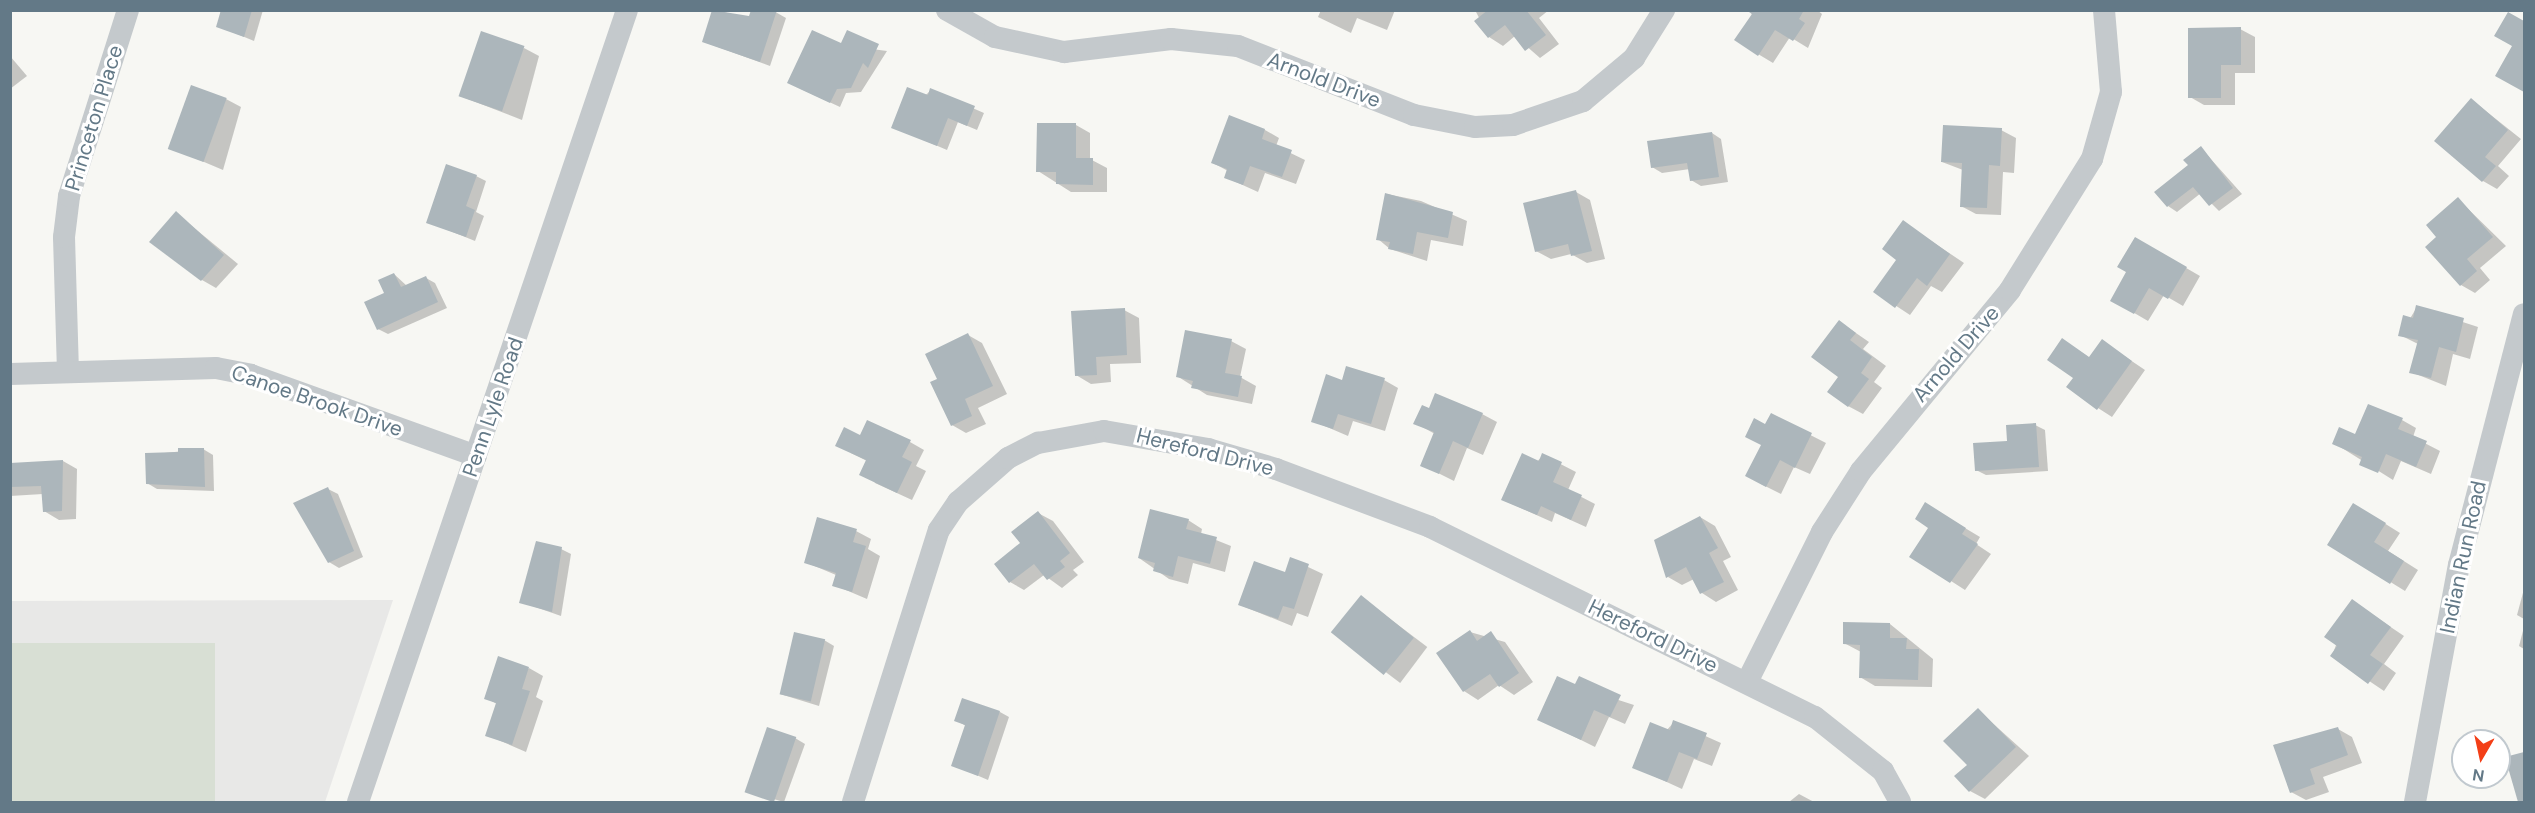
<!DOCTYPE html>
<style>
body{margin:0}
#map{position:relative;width:2535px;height:813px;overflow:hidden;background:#f7f7f3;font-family:"DM Sans",sans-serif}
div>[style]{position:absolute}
.built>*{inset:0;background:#e8e8e7}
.green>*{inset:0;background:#d8dfd4;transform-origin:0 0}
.shadow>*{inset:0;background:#0003;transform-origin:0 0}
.building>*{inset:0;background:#acb6bb;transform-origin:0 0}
.minor>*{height:22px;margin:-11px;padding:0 11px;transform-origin:11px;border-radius:11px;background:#c4c9cc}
span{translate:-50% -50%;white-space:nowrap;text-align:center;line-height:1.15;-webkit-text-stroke:6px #fff;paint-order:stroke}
.street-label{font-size:21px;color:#637987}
.frame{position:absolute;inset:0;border:12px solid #637987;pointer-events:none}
.north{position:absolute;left:2451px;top:729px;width:60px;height:60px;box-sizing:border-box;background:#fff;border:2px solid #c1c9cf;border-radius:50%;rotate:189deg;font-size:16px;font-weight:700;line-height:24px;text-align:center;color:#637987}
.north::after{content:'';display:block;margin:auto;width:21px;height:27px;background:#f33f17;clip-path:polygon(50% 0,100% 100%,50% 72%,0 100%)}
</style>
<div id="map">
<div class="built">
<i style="clip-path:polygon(393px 600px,325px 802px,11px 802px,10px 601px)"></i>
</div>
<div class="green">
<i style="left:215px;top:643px;width:159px;height:204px;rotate:90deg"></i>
</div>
<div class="shadow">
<i style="clip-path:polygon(221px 10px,263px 10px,254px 41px,218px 26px)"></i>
<i style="clip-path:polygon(714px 10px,750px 18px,772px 10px,786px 18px,770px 66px,704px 42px)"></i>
<i style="clip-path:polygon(1321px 10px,1395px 10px,1387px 30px,1357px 18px,1351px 33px,1318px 17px)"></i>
<i style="clip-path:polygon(1475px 10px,1549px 10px,1539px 18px,1559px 44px,1540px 58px,1515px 36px,1503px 46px,1489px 37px)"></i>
<i style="clip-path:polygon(1751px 10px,1817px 10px,1822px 14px,1808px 48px,1790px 37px,1773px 63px,1758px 54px)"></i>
<i style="clip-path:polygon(2508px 14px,2524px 23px,2524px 90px,2497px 75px,2514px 46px)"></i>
<i style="clip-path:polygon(2240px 29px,2255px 37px,2255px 73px,2235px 73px,2235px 105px,2204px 105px,2190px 97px)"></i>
<i style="clip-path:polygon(842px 45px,887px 51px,861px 92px,846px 93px,840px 107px,801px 89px)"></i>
<i style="clip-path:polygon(524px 48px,539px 56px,522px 120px,460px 96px)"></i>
<i style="clip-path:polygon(10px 56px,27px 76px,10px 89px)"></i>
<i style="clip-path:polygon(931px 90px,984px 113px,977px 130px,958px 122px,947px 150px,893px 127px)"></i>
<i style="clip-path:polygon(226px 99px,241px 107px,223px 170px,171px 148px)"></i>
<i style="clip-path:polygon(2472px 100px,2521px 139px,2498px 166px,2509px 176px,2497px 189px,2483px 181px)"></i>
<i style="clip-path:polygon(1230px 117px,1265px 130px,1279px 138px,1276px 146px,1305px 160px,1296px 184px,1265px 173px,1258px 192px,1225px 177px,1228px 171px,1213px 163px)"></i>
<i style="clip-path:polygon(1076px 125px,1090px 133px,1090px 159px,1107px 168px,1107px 192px,1071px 192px,1038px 171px)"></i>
<i style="clip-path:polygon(2001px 130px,2016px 138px,2014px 173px,2003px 172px,2001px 215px,1976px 214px,1961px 206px,1963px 170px,1942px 162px)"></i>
<i style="clip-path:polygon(1712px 133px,1721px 139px,1728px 182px,1701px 186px,1691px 180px,1690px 169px,1662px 173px,1652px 167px)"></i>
<i style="clip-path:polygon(2201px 148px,2242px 194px,2219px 211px,2201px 193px,2177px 212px,2168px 206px)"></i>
<i style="clip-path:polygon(476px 176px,486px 181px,476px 212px,484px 216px,475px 241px,428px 222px)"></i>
<i style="clip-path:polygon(1576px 192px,1590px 200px,1605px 259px,1587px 263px,1571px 254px,1551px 259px,1536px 251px)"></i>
<i style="clip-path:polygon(1387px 194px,1421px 201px,1467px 221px,1463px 246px,1431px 240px,1427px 261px,1390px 249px,1378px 239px)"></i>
<i style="clip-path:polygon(2458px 199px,2506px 246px,2480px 268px,2490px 280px,2475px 293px,2461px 285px,2438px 237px)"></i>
<i style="clip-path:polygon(176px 213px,238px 264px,216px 288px,202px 280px)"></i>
<i style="clip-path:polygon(1903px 222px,1964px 263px,1942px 292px,1931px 286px,1910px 315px,1875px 292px,1899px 260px)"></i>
<i style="clip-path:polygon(2136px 239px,2200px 276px,2183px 306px,2164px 295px,2148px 321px,2112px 300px,2128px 272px)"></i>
<i style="clip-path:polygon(394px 274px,407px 286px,426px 278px,435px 283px,447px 308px,388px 334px,378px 329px)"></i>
<i style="clip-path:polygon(2417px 307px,2478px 327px,2470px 359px,2453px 354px,2446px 386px,2411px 372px,2418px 344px,2400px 335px)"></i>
<i style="clip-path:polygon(1124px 310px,1139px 318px,1141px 363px,1110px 364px,1111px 382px,1091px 384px,1076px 375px)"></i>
<i style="clip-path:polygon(1840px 322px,1869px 342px,1863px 349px,1886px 366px,1874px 382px,1882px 388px,1863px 414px,1848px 406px,1841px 377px)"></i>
<i style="clip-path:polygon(968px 335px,982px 343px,1007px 394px,978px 408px,986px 424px,966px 433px,952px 425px,939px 379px)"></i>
<i style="clip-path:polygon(2063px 340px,2090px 358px,2102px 341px,2145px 370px,2112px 417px,2098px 408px,2075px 377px)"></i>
<i style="clip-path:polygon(1231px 341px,1246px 349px,1240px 377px,1256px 386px,1252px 404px,1207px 395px,1177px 376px)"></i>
<i style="clip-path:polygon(1384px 380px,1398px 388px,1385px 431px,1353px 421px,1348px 436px,1313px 421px,1343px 381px)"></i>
<i style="clip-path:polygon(1430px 410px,1482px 414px,1497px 422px,1483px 455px,1467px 448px,1454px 481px,1422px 465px,1435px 434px,1415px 423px)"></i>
<i style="clip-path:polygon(1771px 415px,1826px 443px,1810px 474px,1794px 467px,1781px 494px,1761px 484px,1762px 445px)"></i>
<i style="clip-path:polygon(2402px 420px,2416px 428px,2413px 437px,2440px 451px,2431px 474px,2401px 461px,2393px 480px,2334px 443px)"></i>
<i style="clip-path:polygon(2035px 425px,2045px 430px,2048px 471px,1986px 475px,1976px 470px)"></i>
<i style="clip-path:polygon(861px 437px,910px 442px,924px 450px,916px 466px,926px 471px,912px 500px,875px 483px,867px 461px,851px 453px)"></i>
<i style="clip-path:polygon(203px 449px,213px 455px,214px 491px,157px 489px,147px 483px,146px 455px)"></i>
<i style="clip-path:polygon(1543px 455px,1576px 472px,1568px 490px,1595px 504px,1586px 527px,1555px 513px,1552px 522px,1503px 500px)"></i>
<i style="clip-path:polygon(63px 461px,77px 469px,76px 519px,59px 520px,44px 511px,43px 494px,10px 496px,10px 464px)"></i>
<i style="clip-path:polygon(328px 489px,338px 494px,363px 557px,339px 568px,329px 562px,295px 504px)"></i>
<i style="clip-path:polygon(1038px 513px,1053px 521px,1084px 562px,1073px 570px,1078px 575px,1062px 588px,1044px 575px,1024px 590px,1010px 582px)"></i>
<i style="clip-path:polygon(1940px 513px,1980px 537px,1976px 544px,1991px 554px,1965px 590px,1951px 581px)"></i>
<i style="clip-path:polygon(2368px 513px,2400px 533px,2388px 551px,2418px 570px,2405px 591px,2329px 544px)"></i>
<i style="clip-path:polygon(1700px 517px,1715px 526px,1731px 557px,1723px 561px,1738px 590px,1716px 602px,1702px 593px,1694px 579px,1682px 585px,1668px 577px)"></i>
<i style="clip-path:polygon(1188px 520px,1202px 529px,1201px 534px,1231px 546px,1225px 572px,1193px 563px,1188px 584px,1169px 579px,1139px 558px)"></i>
<i style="clip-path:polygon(856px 531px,871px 539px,868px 549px,880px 556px,867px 599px,834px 585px,836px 575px,805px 562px)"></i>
<i style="clip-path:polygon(561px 549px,571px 554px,561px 616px,521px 602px)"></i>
<i style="clip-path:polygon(1291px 559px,1323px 574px,1308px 617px,1297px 613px,1292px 626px,1240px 605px,1286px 573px)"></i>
<i style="clip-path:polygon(2524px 589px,2524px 619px,2517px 615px)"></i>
<i style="left:1361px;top:597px;width:83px;height:45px;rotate:37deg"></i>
<i style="clip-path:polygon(2352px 601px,2404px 636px,2384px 664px,2396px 673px,2384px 691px,2332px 656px)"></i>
<i style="clip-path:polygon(1890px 624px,1933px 659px,1932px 687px,1875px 686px,1860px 677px,1861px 652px,1844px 643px)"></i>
<i style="clip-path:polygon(2524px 627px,2524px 649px,2519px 646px)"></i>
<i style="clip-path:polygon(1470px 632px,1505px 642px,1533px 682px,1514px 695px,1499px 685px,1478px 700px,1464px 691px)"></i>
<i style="clip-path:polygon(824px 640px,834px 646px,819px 706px,780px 694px)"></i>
<i style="clip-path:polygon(529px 668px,543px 676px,536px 697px,543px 701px,526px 752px,487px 735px,497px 704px,486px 698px)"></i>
<i style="clip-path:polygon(1575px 686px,1634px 705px,1625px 724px,1609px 717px,1595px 747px,1539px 719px)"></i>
<i style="clip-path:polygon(1978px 710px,2029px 756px,1985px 799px,1970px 791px)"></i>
<i style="clip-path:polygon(1000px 712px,1009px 717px,988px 780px,953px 765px,966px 726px,956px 720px)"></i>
<i style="clip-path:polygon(1674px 722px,1721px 743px,1712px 766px,1694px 759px,1682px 789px,1634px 767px)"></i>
<i style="clip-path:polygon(2338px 729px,2352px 737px,2362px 763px,2323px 777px,2329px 792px,2306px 800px,2291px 792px,2274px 745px)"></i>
<i style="clip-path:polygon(795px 738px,805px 744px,784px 802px,746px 791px)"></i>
<i style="clip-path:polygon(2524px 753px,2524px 802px,2519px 802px,2507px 758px)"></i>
<i style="clip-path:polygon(1799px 794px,1814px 802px,1789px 802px)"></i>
</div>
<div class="building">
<i style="clip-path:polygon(221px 10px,252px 10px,244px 37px,216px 27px)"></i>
<i style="clip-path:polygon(712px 10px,749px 16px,751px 10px,777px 10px,760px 62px,702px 42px)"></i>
<i style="clip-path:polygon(1488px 10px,1526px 10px,1546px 35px,1525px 51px,1505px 25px,1488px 38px,1474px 21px)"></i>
<i style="clip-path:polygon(1746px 10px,1804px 10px,1799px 19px,1805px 23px,1793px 41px,1775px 30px,1758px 56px,1734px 40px,1752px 14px)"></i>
<i style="clip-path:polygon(2508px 12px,2524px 21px,2524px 92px,2495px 76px,2512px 46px,2494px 36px)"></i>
<i style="clip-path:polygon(2241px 27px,2241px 65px,2221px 65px,2221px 98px,2188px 98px,2188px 28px)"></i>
<i style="clip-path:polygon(812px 30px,841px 43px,847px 30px,879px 44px,868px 68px,863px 63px,851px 88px,837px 89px,830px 103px,787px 83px)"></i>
<i style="left:481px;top:31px;width:46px;height:69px;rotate:19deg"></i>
<i style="left:191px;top:85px;width:38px;height:68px;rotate:20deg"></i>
<i style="clip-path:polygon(907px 87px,928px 95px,930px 88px,975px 106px,967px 126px,948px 118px,937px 146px,891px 128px)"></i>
<i style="clip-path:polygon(2471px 98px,2508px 130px,2485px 157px,2496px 166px,2482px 182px,2434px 141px)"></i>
<i style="clip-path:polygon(1229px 115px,1265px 129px,1262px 139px,1292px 150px,1282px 177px,1250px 166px,1243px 185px,1224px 178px,1227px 169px,1211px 163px)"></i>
<i style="clip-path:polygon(1037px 123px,1076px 123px,1076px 158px,1093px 158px,1093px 185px,1056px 184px,1056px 172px,1036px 172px)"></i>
<i style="clip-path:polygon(1943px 125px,2002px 128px,2000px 166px,1989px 165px,1987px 208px,1960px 207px,1962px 163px,1941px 162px)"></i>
<i style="clip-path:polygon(1712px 132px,1719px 177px,1690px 181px,1687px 163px,1651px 168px,1647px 141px)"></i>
<i style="clip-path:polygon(2201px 146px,2233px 188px,2209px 206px,2193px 187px,2167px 207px,2154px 192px,2188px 165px,2183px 160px)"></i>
<i style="clip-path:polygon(446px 164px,477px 175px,466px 206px,475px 210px,466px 237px,426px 223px)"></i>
<i style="clip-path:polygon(1576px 190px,1592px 251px,1571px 256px,1568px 244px,1535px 252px,1523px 203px)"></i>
<i style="clip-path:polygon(1385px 193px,1453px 212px,1448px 238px,1417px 232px,1413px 254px,1388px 249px,1390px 242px,1376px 240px)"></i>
<i style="clip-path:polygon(2458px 197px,2493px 237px,2467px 259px,2477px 271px,2460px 286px,2425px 247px,2436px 237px,2426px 225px)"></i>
<i style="clip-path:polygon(176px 211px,224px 255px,201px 281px,149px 242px)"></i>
<i style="clip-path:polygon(1903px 220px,1950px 254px,1927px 286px,1917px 278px,1895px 308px,1873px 292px,1896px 260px,1882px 249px)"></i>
<i style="clip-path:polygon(2135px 237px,2187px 267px,2168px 299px,2149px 288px,2134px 314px,2110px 301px,2126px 272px,2117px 267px)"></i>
<i style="clip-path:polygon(394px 273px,401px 287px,426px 276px,438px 302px,377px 330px,364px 302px,384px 293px,378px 280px)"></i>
<i style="clip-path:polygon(2416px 305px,2464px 318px,2456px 352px,2439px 347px,2431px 378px,2409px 373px,2418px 340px,2398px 336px,2403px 315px,2413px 318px)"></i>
<i style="clip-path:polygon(1125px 308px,1127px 355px,1096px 357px,1097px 375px,1075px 376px,1071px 311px)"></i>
<i style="clip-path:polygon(1839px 320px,1856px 333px,1850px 340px,1872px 357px,1861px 373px,1869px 379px,1848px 407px,1827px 392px,1838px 377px,1811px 357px)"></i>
<i style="clip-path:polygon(1185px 330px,1232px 339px,1225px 373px,1242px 376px,1238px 397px,1191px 388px,1193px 381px,1176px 377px)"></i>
<i style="clip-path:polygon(968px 333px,993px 386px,965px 399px,972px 416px,951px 426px,930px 382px,937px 379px,925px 354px)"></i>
<i style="clip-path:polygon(2062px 338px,2089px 357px,2102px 339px,2132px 361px,2097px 410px,2066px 387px,2073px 378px,2047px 360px)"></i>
<i style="clip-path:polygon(1346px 366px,1385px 378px,1371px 424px,1338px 414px,1333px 429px,1311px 422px,1326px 374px,1342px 380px)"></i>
<i style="clip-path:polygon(1435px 393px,1483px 413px,1468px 448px,1453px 441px,1439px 474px,1420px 466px,1434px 432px,1413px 424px,1422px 405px,1429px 408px)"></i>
<i style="clip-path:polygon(2368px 404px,2403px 418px,2398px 429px,2427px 441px,2416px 467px,2386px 454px,2378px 473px,2359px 465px,2362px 457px,2332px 444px,2339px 427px,2355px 434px)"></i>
<i style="clip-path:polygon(1771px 413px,1812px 433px,1795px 468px,1780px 460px,1766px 487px,1745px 476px,1761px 445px,1745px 437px,1754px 418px,1765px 424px)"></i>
<i style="clip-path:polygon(867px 420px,911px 440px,902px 457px,912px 462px,897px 493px,859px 475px,866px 460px,835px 446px,844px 427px,860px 435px)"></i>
<i style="clip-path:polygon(2036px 423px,2039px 467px,1975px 471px,1973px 443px,2007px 441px,2006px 425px)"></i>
<i style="clip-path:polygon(178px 448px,204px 448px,205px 487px,146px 484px,145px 453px,178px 452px)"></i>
<i style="clip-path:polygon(1522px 453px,1539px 461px,1542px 453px,1562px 462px,1553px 482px,1582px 495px,1571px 520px,1541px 506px,1537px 515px,1501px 500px)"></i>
<i style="clip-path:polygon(63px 460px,62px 511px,43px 512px,41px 486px,10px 487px,10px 463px)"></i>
<i style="clip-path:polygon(328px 487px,354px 551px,328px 563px,293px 503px)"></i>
<i style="clip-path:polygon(1925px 502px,1966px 528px,1962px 534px,1978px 544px,1950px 583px,1909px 557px,1928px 528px,1915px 519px)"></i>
<i style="clip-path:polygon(2353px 503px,2386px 523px,2374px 542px,2404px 561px,2390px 584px,2327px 545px)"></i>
<i style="clip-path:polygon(1150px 509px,1189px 519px,1186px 529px,1217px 537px,1210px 564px,1178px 556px,1173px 577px,1153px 571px,1155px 563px,1138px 558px)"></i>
<i style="clip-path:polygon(1038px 511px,1070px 553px,1060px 561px,1065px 567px,1047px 580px,1034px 564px,1009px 583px,994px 564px,1020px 543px,1011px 532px)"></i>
<i style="clip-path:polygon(1700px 516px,1718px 548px,1709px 553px,1724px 582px,1700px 594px,1686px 567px,1666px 578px,1654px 540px)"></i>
<i style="clip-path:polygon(817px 517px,857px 529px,853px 542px,866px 546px,852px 592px,832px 586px,836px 573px,804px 563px)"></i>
<i style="clip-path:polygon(536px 541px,562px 547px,552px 612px,519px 603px)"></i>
<i style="clip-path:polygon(1290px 557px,1309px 564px,1294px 609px,1283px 606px,1278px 619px,1238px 605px,1254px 561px,1285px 572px)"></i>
<i style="left:1361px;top:595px;width:68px;height:48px;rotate:39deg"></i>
<i style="clip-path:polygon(2352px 599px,2391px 627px,2370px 655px,2383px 664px,2368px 684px,2330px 656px,2337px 646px,2324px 637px)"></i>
<i style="clip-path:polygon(1843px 622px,1890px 623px,1890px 638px,1907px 638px,1906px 649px,1919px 649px,1918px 680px,1859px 678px,1860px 645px,1843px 644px)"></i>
<i style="clip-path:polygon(1470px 630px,1477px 641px,1491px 631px,1519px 673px,1499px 687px,1490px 674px,1463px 692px,1436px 653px)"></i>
<i style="left:794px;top:632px;width:32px;height:64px;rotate:13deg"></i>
<i style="clip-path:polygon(498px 656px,529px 667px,522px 689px,530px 691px,512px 745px,485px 736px,496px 703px,484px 699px)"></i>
<i style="clip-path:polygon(1557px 676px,1575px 684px,1579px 676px,1621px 695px,1610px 717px,1594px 710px,1581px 740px,1537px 720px)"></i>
<i style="clip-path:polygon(962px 698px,1000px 711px,978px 776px,951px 766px,965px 725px,954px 721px)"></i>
<i style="clip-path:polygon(1978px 708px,2016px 747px,1969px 792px,1954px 776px,1967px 765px,1943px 741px)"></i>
<i style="clip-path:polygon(1673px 720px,1707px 733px,1697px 759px,1679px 752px,1667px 782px,1632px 768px,1650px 722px,1670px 730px)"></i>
<i style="left:767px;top:727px;width:31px;height:69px;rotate:19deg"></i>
<i style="clip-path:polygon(2338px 727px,2348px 755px,2310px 769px,2315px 784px,2290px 793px,2273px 745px)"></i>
<i style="clip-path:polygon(2524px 752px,2524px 802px,2518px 802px,2505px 757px)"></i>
</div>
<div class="minor">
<i style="left:947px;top:10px;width:55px;rotate:29.4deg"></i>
<i style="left:995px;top:37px;width:71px;rotate:12.3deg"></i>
<i style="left:1064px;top:52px;width:108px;rotate:-6.9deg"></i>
<i style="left:1171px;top:39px;width:67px;rotate:6deg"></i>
<i style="left:1238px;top:46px;width:189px;rotate:21.4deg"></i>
<i style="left:1414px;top:115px;width:62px;rotate:11.1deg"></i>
<i style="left:1475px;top:127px;width:38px;rotate:-3deg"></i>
<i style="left:1513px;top:125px;width:74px;rotate:-18.9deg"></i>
<i style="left:1583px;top:101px;width:67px;rotate:-40.1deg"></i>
<i style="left:1634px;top:58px;width:57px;rotate:-58deg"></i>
<i style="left:68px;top:372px;width:135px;rotate:-91.7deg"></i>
<i style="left:64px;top:237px;width:41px;rotate:-83deg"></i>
<i style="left:69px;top:196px;width:195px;rotate:-72.4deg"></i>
<i style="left:10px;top:374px;width:206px;rotate:-1.7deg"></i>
<i style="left:216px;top:368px;width:36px;rotate:11deg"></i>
<i style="left:251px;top:375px;width:239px;rotate:19.8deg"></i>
<i style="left:1747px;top:682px;width:168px;rotate:-63.4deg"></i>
<i style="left:1822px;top:532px;width:72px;rotate:-57.4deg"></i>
<i style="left:1861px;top:471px;width:234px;rotate:-50.5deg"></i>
<i style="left:2010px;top:290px;width:155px;rotate:-58deg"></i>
<i style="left:2092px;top:159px;width:70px;rotate:-74.2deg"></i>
<i style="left:2111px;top:92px;width:82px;rotate:-94.9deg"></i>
<i style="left:358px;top:802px;width:836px;rotate:-71.24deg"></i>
<i style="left:853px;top:802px;width:285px;rotate:-72.5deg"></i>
<i style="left:939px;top:530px;width:34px;rotate:-56deg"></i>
<i style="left:958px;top:502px;width:67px;rotate:-41.3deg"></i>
<i style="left:1008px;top:458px;width:34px;rotate:-27deg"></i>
<i style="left:1038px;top:443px;width:67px;rotate:-10.3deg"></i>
<i style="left:1104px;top:431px;width:106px;rotate:9.8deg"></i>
<i style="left:1208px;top:449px;width:71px;rotate:16.4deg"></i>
<i style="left:1276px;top:469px;width:165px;rotate:20.6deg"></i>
<i style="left:1430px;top:527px;width:429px;rotate:26.3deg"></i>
<i style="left:1815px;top:717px;width:87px;rotate:38.5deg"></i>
<i style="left:1883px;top:771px;width:35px;rotate:61deg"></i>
<i style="left:2415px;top:802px;width:241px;rotate:-79.5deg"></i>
<i style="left:2459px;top:565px;width:259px;rotate:-75.5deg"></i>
</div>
<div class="street-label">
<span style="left:1324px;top:80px;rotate:21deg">Arnold Drive</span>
<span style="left:94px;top:118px;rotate:-73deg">Princeton Place</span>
<span style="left:1956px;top:354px;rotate:-49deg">Arnold Drive</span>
<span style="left:317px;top:401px;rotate:19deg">Canoe Brook Drive</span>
<span style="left:493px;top:407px;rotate:-71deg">Penn Lyle Road</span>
<span style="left:1205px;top:452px;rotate:14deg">Hereford Drive</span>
<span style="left:2463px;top:557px;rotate:-78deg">Indian Run Road</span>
<span style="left:1653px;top:636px;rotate:26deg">Hereford Drive</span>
</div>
<div class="frame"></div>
<div class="north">N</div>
</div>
